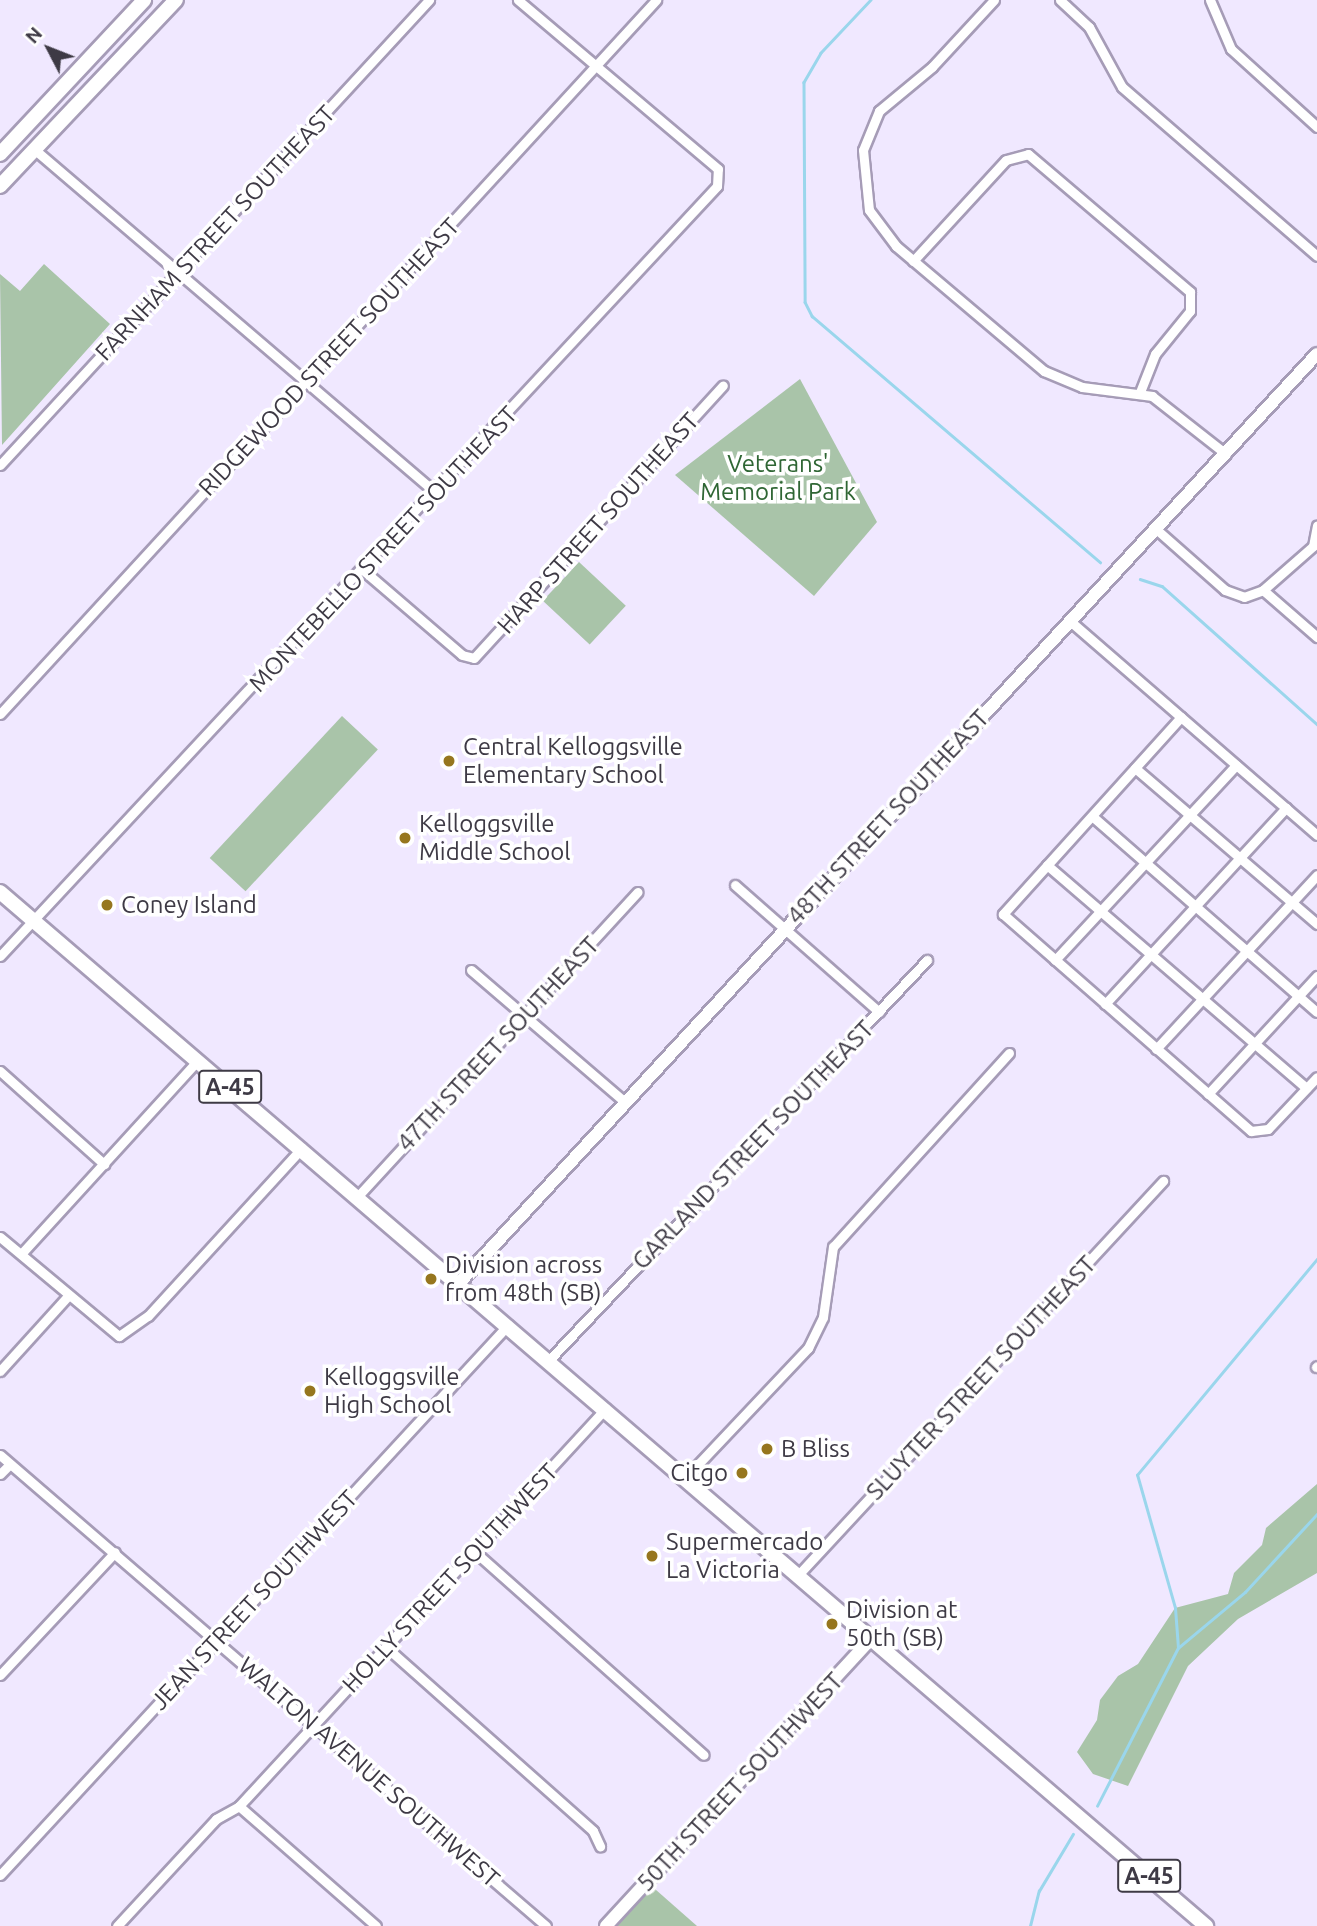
<!DOCTYPE html>
<style>
body{margin:0}
#map{position:relative;width:1317px;height:1926px;overflow:hidden;background:#f0e8ff;font-family:Ubuntu,sans-serif}
div>[style]{position:absolute}
.green>*{inset:0;background:#a9c4a9;transform-origin:0 0}
.stream>*{height:2.5px;margin:-1.25px;padding:0 1.25px;transform-origin:1.25px;border-radius:1.25px;background:#9ad6ec}
.roads{filter:drop-shadow(2px 0 #a69cb7) drop-shadow(-2px 0 #a69cb7) drop-shadow(0 2px #a69cb7) drop-shadow(0 -2px #a69cb7)}
.street>*{height:9px;margin:-4.5px;padding:0 4.5px;transform-origin:4.5px;border-radius:4.5px;background:#fff}
.secondary>*{height:12px;margin:-6px;padding:0 6px;transform-origin:6px;border-radius:6px;background:#fff}
.primary>*{height:14px;margin:-7px;padding:0 7px;transform-origin:7px;border-radius:7px;background:#fff}
.dots>*{width:19px;height:19px;translate:-50% -50%;box-sizing:border-box;border:4px solid #fff;border-radius:50%}
span{translate:-50% -50%;white-space:nowrap;text-align:center;line-height:1.15;-webkit-text-stroke:7px #fff;paint-order:stroke}
.shield-label span{padding:2px 5px;background:#fff;border:2px solid;border-radius:5px;-webkit-text-stroke-width:0}
.shield-label{font-size:23px;color:#3e3a45;font-weight:700}
.street-label{font-size:24px;color:#3e3a45}
.park-label{font-size:24px;color:#2f6634}
.poi-label{font-size:24px;color:#3e3a45}
.left{translate:0 -50%;text-align:left}
.right{translate:-100% -50%;text-align:right}
.north{position:absolute;left:14px;top:14px;width:70px;height:70px;-webkit-text-stroke:5px #fff;paint-order:stroke;rotate:312deg;font-size:19px;font-weight:700;line-height:28px;text-align:center;color:#3e3a45}
.north::after{content:'';display:block;margin:auto;width:24px;height:32px;background:#3e3a45;clip-path:polygon(50% 0,100% 100%,50% 72%,0 100%)}
</style>
<div id="map">
<div class="green">
<i style="clip-path:polygon(44px 264px,110px 324px,2px 445px,0 274px,20px 291px)"></i>
<i style="clip-path:polygon(800px 379px,877px 522px,814px 596px,675px 475px)"></i>
<i style="left:579px;top:562px;width:64px;height:53px;rotate:43deg"></i>
<i style="left:342px;top:716px;width:49px;height:194px;rotate:43deg"></i>
<i style="clip-path:polygon(1317px 1484px,1317px 1573px,1238px 1619px,1188px 1666px,1128px 1786px,1093px 1774px,1077px 1752px,1097px 1720px,1100px 1700px,1118px 1676px,1138px 1664px,1175px 1608px,1228px 1594px,1234px 1573px,1262px 1545px,1266px 1528px)"></i>
<i style="clip-path:polygon(647px 1882px,697px 1926px,614px 1926px)"></i>
</div>
<div class="stream">
<i style="left:871px;top:0;width:73px;rotate:133.3deg"></i>
<i style="left:821px;top:53px;width:34px;rotate:120deg"></i>
<i style="left:804px;top:82px;width:220px;rotate:89.7deg"></i>
<i style="left:805px;top:302px;width:16px;rotate:63deg"></i>
<i style="left:812px;top:316px;width:379px;rotate:40.5deg"></i>
<i style="left:1140px;top:579px;width:23px;rotate:18deg"></i>
<i style="left:1162px;top:586px;width:208px;rotate:41.7deg"></i>
<i style="left:1178px;top:1648px;width:87px;rotate:-39.9deg"></i>
<i style="left:1245px;top:1592px;width:106px;rotate:-47.3deg"></i>
<i style="left:1097px;top:1806px;width:178px;rotate:-62.9deg"></i>
<i style="left:1178px;top:1648px;width:40px;rotate:-94.3deg"></i>
<i style="left:1175px;top:1608px;width:138px;rotate:-105.9deg"></i>
<i style="left:1137px;top:1475px;width:281px;rotate:-50.2deg"></i>
<i style="left:1030px;top:1926px;width:36px;rotate:-76deg"></i>
<i style="left:1039px;top:1891px;width:66px;rotate:-59.2deg"></i>
</div>
<div class="roads">
<div class="street">
<i style="left:994px;top:0;width:91px;rotate:132.8deg"></i>
<i style="left:932px;top:67px;width:69px;rotate:140.3deg"></i>
<i style="left:879px;top:111px;width:42px;rotate:112.3deg"></i>
<i style="left:863px;top:150px;width:60px;rotate:84.3deg"></i>
<i style="left:869px;top:210px;width:45px;rotate:53.1deg"></i>
<i style="left:896px;top:246px;width:194px;rotate:40.2deg"></i>
<i style="left:1044px;top:371px;width:41px;rotate:22.8deg"></i>
<i style="left:1082px;top:387px;width:71px;rotate:7.3deg"></i>
<i style="left:1152px;top:396px;width:94px;rotate:38.1deg"></i>
<i style="left:1060px;top:0;width:40px;rotate:43deg"></i>
<i style="left:1089px;top:27px;width:68px;rotate:61.2deg"></i>
<i style="left:1122px;top:87px;width:258px;rotate:40.9deg"></i>
<i style="left:1210px;top:0;width:53px;rotate:66.8deg"></i>
<i style="left:1231px;top:49px;width:116px;rotate:42.2deg"></i>
<i style="left:34px;top:149px;width:529px;rotate:40.55deg"></i>
<i style="left:913px;top:261px;width:137px;rotate:-47.4deg"></i>
<i style="left:1006px;top:160px;width:23px;rotate:-15deg"></i>
<i style="left:1028px;top:154px;width:213px;rotate:40.4deg"></i>
<i style="left:1190px;top:292px;width:19px;rotate:90deg"></i>
<i style="left:1190px;top:311px;width:55px;rotate:129.1deg"></i>
<i style="left:1155px;top:354px;width:41px;rotate:111.5deg"></i>
<i style="left:0;top:465px;width:633px;rotate:-47.31deg"></i>
<i style="left:1156px;top:529px;width:92px;rotate:41.5deg"></i>
<i style="left:1225px;top:590px;width:20px;rotate:20deg"></i>
<i style="left:1244px;top:597px;width:20px;rotate:-20deg"></i>
<i style="left:1263px;top:590px;width:67px;rotate:-41.3deg"></i>
<i style="left:1313px;top:546px;width:21px;rotate:-79deg"></i>
<i style="left:363px;top:570px;width:130px;rotate:40.6deg"></i>
<i style="left:462px;top:655px;width:12px;rotate:14deg"></i>
<i style="left:474px;top:658px;width:369px;rotate:-47.6deg"></i>
<i style="left:1263px;top:590px;width:72px;rotate:41deg"></i>
<i style="left:1070px;top:621px;width:327px;rotate:40.9deg"></i>
<i style="left:0;top:714px;width:970px;rotate:-47.42deg"></i>
<i style="left:1181px;top:717px;width:266px;rotate:132.1deg"></i>
<i style="left:1003px;top:914px;width:330px;rotate:41.2deg"></i>
<i style="left:1251px;top:1131px;width:17px;rotate:-7deg"></i>
<i style="left:1268px;top:1129px;width:71px;rotate:-46.7deg"></i>
<i style="left:1135px;top:768px;width:240px;rotate:40.6deg"></i>
<i style="left:1092px;top:816px;width:298px;rotate:41.1deg"></i>
<i style="left:1047px;top:865px;width:342px;rotate:40.7deg"></i>
<i style="left:735px;top:885px;width:192px;rotate:41.4deg"></i>
<i style="left:0;top:956px;width:1052px;rotate:-47.04deg"></i>
<i style="left:717px;top:186px;width:17px;rotate:-87deg"></i>
<i style="left:718px;top:169px;width:262px;rotate:-139.8deg"></i>
<i style="left:1055px;top:960px;width:266px;rotate:-47.1deg"></i>
<i style="left:471px;top:970px;width:201px;rotate:40.6deg"></i>
<i style="left:1105px;top:1004px;width:267px;rotate:-47.3deg"></i>
<i style="left:1156px;top:1049px;width:237px;rotate:-47.2deg"></i>
<i style="left:0;top:1071px;width:140px;rotate:41.8deg"></i>
<i style="left:1208px;top:1094px;width:161px;rotate:-47.3deg"></i>
<i style="left:358px;top:1196px;width:413px;rotate:-47.4deg"></i>
<i style="left:0;top:1237px;width:155px;rotate:39.8deg"></i>
<i style="left:119px;top:1336px;width:35px;rotate:-35deg"></i>
<i style="left:148px;top:1316px;width:228px;rotate:-47.5deg"></i>
<i style="left:21px;top:1254px;width:263px;rotate:-47.6deg"></i>
<i style="left:550px;top:1359px;width:549px;rotate:-46.62deg"></i>
<i style="left:1316px;top:1367px;width:1px;rotate:-45deg"></i>
<i style="left:0;top:1371px;width:100px;rotate:-47.8deg"></i>
<i style="left:0;top:1455px;width:721px;rotate:40.78deg"></i>
<i style="left:0;top:1474px;width:14px;rotate:-45deg"></i>
<i style="left:686px;top:1477px;width:178px;rotate:-46.6deg"></i>
<i style="left:808px;top:1348px;width:34px;rotate:-64deg"></i>
<i style="left:823px;top:1317px;width:71px;rotate:-81.9deg"></i>
<i style="left:833px;top:1247px;width:262px;rotate:-47.8deg"></i>
<i style="left:474px;top:1551px;width:307px;rotate:41.6deg"></i>
<i style="left:799px;top:1574px;width:536px;rotate:-47.19deg"></i>
<i style="left:386px;top:1647px;width:277px;rotate:41.6deg"></i>
<i style="left:593px;top:1831px;width:17px;rotate:65deg"></i>
<i style="left:0;top:1675px;width:168px;rotate:-46.9deg"></i>
<i style="left:239px;top:1806px;width:182px;rotate:41.2deg"></i>
<i style="left:0;top:1875px;width:749px;rotate:-47.27deg"></i>
<i style="left:117px;top:1926px;width:146px;rotate:-47.2deg"></i>
<i style="left:216px;top:1819px;width:26px;rotate:-29deg"></i>
<i style="left:239px;top:1806px;width:541px;rotate:-47.32deg"></i>
</div>
<div class="secondary">
<i style="left:460px;top:1282px;width:1263px;rotate:-47.28deg"></i>
<i style="left:606px;top:1926px;width:393px;rotate:-47.3deg"></i>
</div>
<div class="primary">
<i style="left:0;top:154px;width:211px;rotate:-46.9deg"></i>
<i style="left:0;top:186px;width:256px;rotate:-46.6deg"></i>
<i style="left:0;top:892px;width:1589px;rotate:40.61deg"></i>
</div>
</div>
<div class="dots">
<i style="left:449px;top:761px;background:#96761e"></i>
<i style="left:405px;top:838px;background:#96761e"></i>
<i style="left:107px;top:905px;background:#96761e"></i>
<i style="left:431px;top:1279px;background:#96761e"></i>
<i style="left:310px;top:1391px;background:#96761e"></i>
<i style="left:767px;top:1449px;background:#96761e"></i>
<i style="left:742px;top:1473px;background:#96761e"></i>
<i style="left:652px;top:1556px;background:#96761e"></i>
<i style="left:832px;top:1624px;background:#96761e"></i>
</div>
<div class="shield-label">
<span style="left:230px;top:1087px">A-45</span>
<span style="left:1149px;top:1876px">A-45</span>
</div>
<div class="street-label">
<span style="left:215px;top:233px;rotate:-47deg">FARNHAM STREET SOUTHEAST</span>
<span style="left:329px;top:357px;rotate:-47deg">RIDGEWOOD STREET SOUTHEAST</span>
<span style="left:598px;top:523px;rotate:-48deg">HARP STREET SOUTHEAST</span>
<span style="left:383px;top:549px;rotate:-47deg">MONTEBELLO STREET SOUTHEAST</span>
<span style="left:888px;top:817px;rotate:-47deg">48TH STREET SOUTHEAST</span>
<span style="left:498px;top:1044px;rotate:-47deg">47TH STREET SOUTHEAST</span>
<span style="left:753px;top:1145px;rotate:-46deg">GARLAND STREET SOUTHEAST</span>
<span style="left:981px;top:1378px;rotate:-47deg">SLUYTER STREET SOUTHEAST</span>
<span style="left:450px;top:1578px;rotate:-47deg">HOLLY STREET SOUTHWEST</span>
<span style="left:254px;top:1600px;rotate:-47deg">JEAN STREET SOUTHWEST</span>
<span style="left:369px;top:1772px;rotate:41deg">WALTON AVENUE SOUTHWEST</span>
<span style="left:740px;top:1782px;rotate:-47deg">50TH STREET SOUTHWEST</span>
</div>
<div class="park-label">
<span style="left:778px;top:478px">Veterans'<br>Memorial Park</span>
</div>
<div class="poi-label">
<span class="left" style="left:463px;top:761px">Central Kelloggsville<br>Elementary School</span>
<span class="left" style="left:419px;top:838px">Kelloggsville<br>Middle School</span>
<span class="left" style="left:121px;top:905px">Coney Island</span>
<span class="left" style="left:445px;top:1279px">Division across<br>from 48th (SB)</span>
<span class="left" style="left:324px;top:1391px">Kelloggsville<br>High School</span>
<span class="left" style="left:781px;top:1449px">B Bliss</span>
<span class="right" style="left:728px;top:1473px">Citgo</span>
<span class="left" style="left:666px;top:1556px">Supermercado<br>La Victoria</span>
<span class="left" style="left:846px;top:1624px">Division at<br>50th (SB)</span>
</div>
<div class="north">N</div>
</div>
